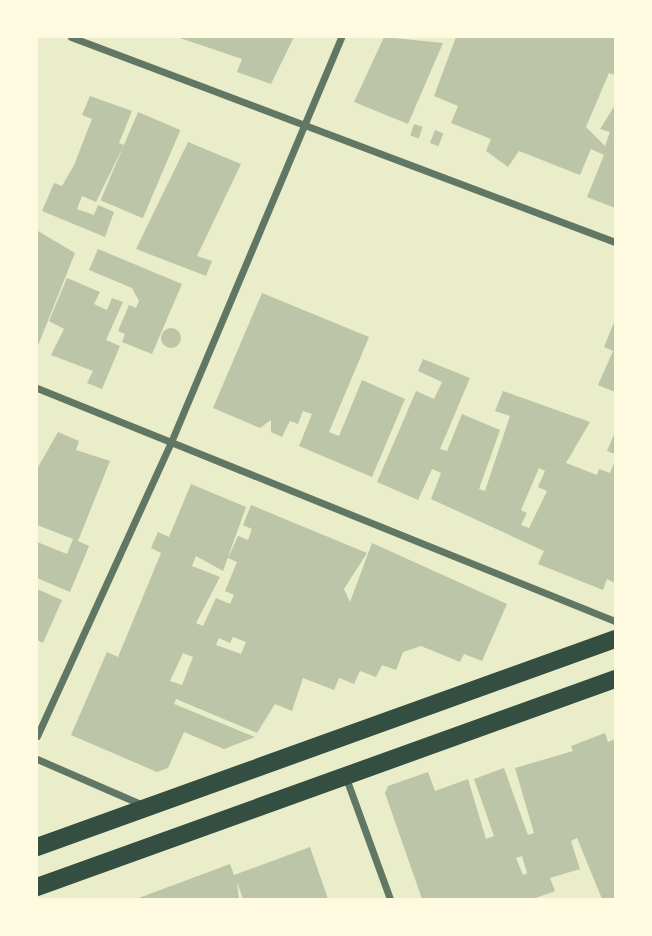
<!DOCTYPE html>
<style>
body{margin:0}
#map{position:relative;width:652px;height:936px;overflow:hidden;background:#e9edc9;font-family:"PT Serif",serif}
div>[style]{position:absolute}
.building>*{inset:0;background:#bcc5a7;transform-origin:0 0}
.round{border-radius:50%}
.minor>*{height:7px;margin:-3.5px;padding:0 3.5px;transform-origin:3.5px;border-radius:3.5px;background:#617663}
.primary>*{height:18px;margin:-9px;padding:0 9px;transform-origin:9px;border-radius:9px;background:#344e41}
span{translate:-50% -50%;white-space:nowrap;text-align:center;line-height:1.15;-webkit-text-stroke:7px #fefae0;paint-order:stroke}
.frame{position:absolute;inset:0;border:38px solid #fefae0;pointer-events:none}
</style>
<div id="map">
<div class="building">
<i style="clip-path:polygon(177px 37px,294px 37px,271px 84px,237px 72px,242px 59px)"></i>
<i style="clip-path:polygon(384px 37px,443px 43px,408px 124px,354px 102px)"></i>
<i style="clip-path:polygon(456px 37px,615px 37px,615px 75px,609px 73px,586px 127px,605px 146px,610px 132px,600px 129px,615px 105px,615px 208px,587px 197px,604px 155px,591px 149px,580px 175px,519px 151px,508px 167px,486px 151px,491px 139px,451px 123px,458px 106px,434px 96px)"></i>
<i style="clip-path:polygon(90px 96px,132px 111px,119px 143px,124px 145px,96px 202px,82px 196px,77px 209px,94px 215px,98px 205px,114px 212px,105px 237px,42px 211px,54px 183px,62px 186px,74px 165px,92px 119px,82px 115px)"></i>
<i style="left:138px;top:112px;width:46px;height:96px;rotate:23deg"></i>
<i style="left:414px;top:124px;width:9px;height:12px;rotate:18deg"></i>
<i style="left:435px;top:130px;width:9px;height:14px;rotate:21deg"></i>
<i style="clip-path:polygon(188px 142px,241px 164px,197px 256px,212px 261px,206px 276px,136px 249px)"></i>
<i style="clip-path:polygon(38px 231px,75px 253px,37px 348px,37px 233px)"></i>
<i style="clip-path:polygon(98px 249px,182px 284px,152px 354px,122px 342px,125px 334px,118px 331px,129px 305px,136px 308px,139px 301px,132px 288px,89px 270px)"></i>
<i style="clip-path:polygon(67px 278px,100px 292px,94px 304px,107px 310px,112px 298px,123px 302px,106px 340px,120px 346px,102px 389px,87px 383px,93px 371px,51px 355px,64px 329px,49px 321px)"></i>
<i style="clip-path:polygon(262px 293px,369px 337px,329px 432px,339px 436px,362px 380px,405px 399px,372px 477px,299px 446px,312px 414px,303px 411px,298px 424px,290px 421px,282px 437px,271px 432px,271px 420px,260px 428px,213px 408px)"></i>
<i style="clip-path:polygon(615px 320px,615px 392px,598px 385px,613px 351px,604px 347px)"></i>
<i class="round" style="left:161px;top:328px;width:20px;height:20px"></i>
<i style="clip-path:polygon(evenodd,423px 359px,470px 378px,440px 449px,447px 451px,462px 414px,500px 430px,479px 489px,485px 491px,510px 416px,495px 411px,503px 391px,590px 422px,566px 463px,597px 475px,599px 469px,610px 473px,615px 460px,615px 583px,607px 579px,603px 590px,538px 564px,544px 551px,431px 499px,441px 473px,432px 469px,418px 500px,377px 482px,416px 391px,434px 399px,442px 382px,418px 371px,423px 359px,539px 468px,545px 471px,538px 487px,547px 491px,529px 528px,521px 525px,527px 513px,521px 510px,539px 468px)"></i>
<i style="clip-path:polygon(58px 432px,79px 441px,76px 450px,110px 461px,78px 541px,89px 546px,70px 592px,37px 578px,37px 542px,67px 554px,73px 539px,37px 525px,37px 469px)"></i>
<i style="clip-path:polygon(615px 432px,615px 454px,607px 451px)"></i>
<i style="clip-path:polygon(evenodd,191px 484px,246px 507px,223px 571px,196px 556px,192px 566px,220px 577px,196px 623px,203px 626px,216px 598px,230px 604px,234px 595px,225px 591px,237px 562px,228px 558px,238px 536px,248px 540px,252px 529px,243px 525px,251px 505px,367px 553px,344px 589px,350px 602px,372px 543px,507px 604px,482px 661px,464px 654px,460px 662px,421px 646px,403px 652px,396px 670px,382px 665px,376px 677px,360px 671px,354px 684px,339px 678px,334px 690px,303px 678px,292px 711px,275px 704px,257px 733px,176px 699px,174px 704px,255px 737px,224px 749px,184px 732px,168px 768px,157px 772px,71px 735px,107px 652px,118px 657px,161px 553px,151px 548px,158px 532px,169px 537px,191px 484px,233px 637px,246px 642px,241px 654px,216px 645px,219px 638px,230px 643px,233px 637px,191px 484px,183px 653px,193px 657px,182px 685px,170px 681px,183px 653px)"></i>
<i style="clip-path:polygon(37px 589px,62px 600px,43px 643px,37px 640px)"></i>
<i style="clip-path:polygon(evenodd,605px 733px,608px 742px,615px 739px,615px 899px,602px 899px,577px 838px,571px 841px,580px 869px,550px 878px,555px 891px,533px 899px,422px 899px,385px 793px,388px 786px,428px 772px,435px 791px,468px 779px,486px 839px,494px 836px,474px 779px,504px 768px,528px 835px,534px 833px,515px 768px,573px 751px,571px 746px,605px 733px,522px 856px,527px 873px,523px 875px,516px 858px,522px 856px)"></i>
<i style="clip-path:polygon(310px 847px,328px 899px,243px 899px,237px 882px,239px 899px,136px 899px,230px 864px,234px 875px)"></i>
</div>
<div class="minor">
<i style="left:71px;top:37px;width:581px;rotate:20.65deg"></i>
<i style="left:37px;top:388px;width:623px;rotate:21.96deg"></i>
<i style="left:37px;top:736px;width:323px;rotate:-65.5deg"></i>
<i style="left:171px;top:442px;width:439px;rotate:-67.2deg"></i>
<i style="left:37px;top:759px;width:118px;rotate:23.5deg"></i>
<i style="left:346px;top:778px;width:129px;rotate:70deg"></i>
</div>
<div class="primary">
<i style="left:37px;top:847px;width:614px;rotate:-19.79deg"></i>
<i style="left:37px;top:887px;width:614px;rotate:-19.79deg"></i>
</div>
<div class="frame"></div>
</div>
